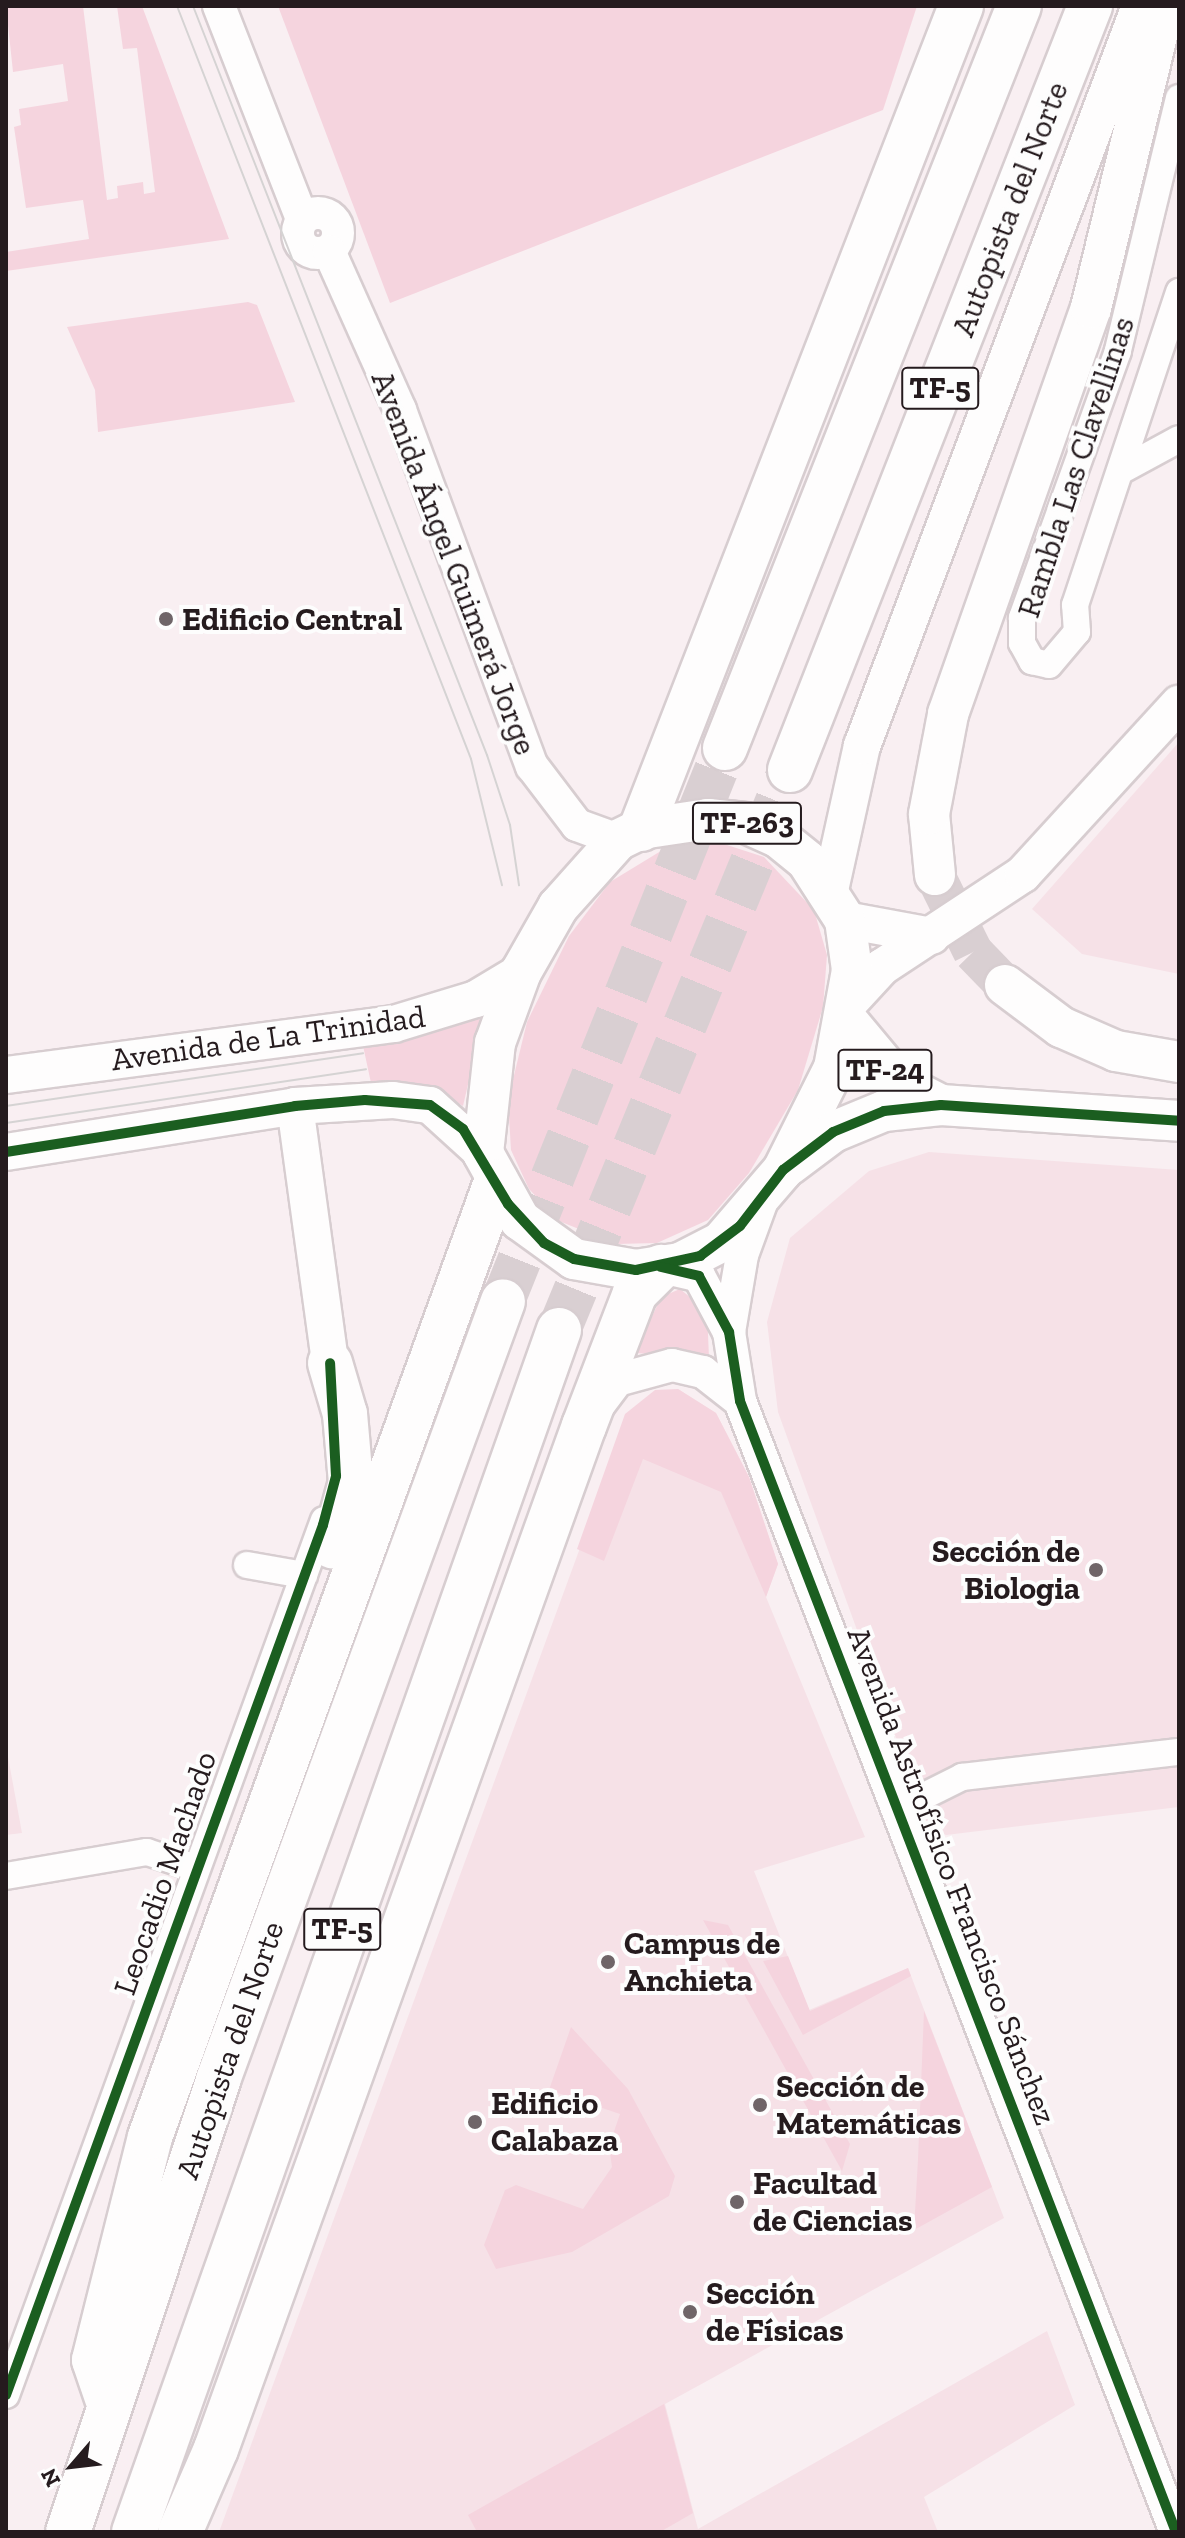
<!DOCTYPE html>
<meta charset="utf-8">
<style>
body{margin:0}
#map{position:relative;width:1185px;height:2538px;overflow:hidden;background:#f9eff2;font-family:"Zilla Slab",serif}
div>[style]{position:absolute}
.built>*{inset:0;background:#f6e1e7}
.green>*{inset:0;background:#f5d4de}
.primary-tunnel>*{height:40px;margin-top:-20px;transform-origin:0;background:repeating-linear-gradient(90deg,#d9cfd2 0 40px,transparent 0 60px)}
.motorway-tunnel>*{height:44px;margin-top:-22px;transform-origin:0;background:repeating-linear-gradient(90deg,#d9cfd2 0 44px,transparent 0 66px)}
.roads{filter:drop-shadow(2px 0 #d7cdd0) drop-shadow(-2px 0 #d7cdd0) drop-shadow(0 2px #d7cdd0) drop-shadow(0 -2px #d7cdd0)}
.minor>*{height:26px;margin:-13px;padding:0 13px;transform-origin:13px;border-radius:13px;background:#fefdfd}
.tertiary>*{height:32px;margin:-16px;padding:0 16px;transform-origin:16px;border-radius:16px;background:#fefdfd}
.tertiary>.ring{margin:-16px;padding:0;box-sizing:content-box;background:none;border:32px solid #fefdfd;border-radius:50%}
.secondary>*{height:36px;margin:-18px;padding:0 18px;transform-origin:18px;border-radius:18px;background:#fefdfd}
.primary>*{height:40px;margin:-20px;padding:0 20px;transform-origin:20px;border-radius:20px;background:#fefdfd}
.motorway>*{height:44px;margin:-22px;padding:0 22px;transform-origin:22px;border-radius:22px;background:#fefdfd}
.tram>*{height:2px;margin:-1px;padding:0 1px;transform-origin:1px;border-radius:1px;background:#d5d3d3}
.cycleway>*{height:10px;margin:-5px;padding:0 5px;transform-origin:5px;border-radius:5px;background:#1b5e20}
.dots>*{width:22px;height:22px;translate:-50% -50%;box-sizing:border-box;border:4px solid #fdfdfd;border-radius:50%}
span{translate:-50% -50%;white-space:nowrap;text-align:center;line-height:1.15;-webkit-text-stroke:8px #fdfdfd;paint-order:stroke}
.shield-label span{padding:2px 6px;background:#fdfdfd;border:2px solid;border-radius:6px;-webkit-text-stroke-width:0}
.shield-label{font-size:30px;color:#251b1e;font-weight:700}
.street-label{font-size:32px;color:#251b1e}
.poi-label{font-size:32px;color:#251b1e;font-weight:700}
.left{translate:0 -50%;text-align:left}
.right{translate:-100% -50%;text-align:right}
.frame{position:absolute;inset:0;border:8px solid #251b1e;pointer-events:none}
.north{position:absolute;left:32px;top:2426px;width:80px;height:80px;-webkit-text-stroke:6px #fdfdfd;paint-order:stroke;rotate:242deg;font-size:22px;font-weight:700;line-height:32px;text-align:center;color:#251b1e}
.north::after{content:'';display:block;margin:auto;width:28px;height:36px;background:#251b1e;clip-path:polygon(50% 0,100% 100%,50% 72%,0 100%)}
</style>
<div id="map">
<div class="built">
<i style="clip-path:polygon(1179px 742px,1179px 974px,1082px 954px,1032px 909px)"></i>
<i style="clip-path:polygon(929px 1152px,1179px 1170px,1179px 1807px,946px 1835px,928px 1826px,778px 1412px,767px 1322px,790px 1238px,869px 1171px)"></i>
<i style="clip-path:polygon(678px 1389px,716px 1413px,749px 1477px,778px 1564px,766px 1597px,865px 1837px,754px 1871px,809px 2010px,908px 1968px,1004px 2218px,665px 2404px,698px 2529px,1047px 2331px,1075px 2405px,924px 2497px,938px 2532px,219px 2532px,613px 1458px)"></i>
<i style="clip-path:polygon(6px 1746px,22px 1833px,6px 1835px)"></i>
</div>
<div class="green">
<i style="clip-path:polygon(6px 6px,83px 6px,107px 200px,118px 198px,117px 186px,143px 182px,144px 194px,155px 192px,137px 48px,123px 49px,117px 6px,142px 6px,229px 239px,6px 271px,6px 252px,89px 239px,83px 200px,26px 208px,14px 127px,21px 125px,19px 109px,68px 101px,63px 64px,13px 72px)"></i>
<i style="clip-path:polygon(278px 6px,917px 6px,883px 110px,390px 303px)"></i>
<i style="clip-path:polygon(248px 302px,257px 305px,295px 402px,98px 432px,95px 390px,67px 327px)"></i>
<i style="clip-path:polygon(674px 843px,724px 844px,764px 857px,814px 910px,827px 955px,823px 1007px,798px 1090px,749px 1173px,708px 1220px,657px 1243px,616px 1244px,559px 1221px,529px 1189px,511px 1150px,508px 1100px,527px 1022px,569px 936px,610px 882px)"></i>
<i style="clip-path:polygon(486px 1007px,463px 1106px,437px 1090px,371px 1083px,362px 1041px)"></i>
<i style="clip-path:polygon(680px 1289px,707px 1311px,709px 1358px,635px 1353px,661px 1297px)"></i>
<i style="clip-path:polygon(678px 1389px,716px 1413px,749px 1477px,778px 1564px,766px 1597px,721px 1492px,643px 1459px,604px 1561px,577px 1549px,625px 1414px,655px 1390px)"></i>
<i style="clip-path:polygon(703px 1920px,728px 1925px,850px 2144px,842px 2171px)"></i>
<i style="clip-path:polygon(788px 1956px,810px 2011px,908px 1968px,911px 1976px,803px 2035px,763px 1961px)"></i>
<i style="clip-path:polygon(924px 2011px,992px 2187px,914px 2230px,918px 2159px)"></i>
<i style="clip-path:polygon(571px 2027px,628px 2089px,675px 2176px,669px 2196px,572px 2252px,496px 2269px,484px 2245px,505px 2190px,516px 2185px,583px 2209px,612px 2167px,609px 2146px,620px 2114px,549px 2090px)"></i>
<i style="clip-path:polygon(664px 2404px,693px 2513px,660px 2532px,477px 2532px,468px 2515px)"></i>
</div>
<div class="primary-tunnel">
<i style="left:935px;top:875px;width:86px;rotate:63.7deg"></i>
<i style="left:973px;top:952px;width:46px;rotate:45.9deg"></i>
</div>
<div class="motorway-tunnel">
<i style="left:503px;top:1301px;width:596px;rotate:-68.13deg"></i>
<i style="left:559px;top:1330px;width:606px;rotate:-67.58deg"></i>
</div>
<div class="roads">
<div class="minor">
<i style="left:1179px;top:98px;width:260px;rotate:103.6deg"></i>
<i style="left:1118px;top:351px;width:284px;rotate:109.8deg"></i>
<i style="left:1022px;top:618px;width:25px;rotate:90deg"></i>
<i style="left:1022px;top:643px;width:21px;rotate:61deg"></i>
<i style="left:1032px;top:661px;width:17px;rotate:13deg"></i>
<i style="left:1049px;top:665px;width:43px;rotate:-49.7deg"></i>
<i style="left:1077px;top:632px;width:27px;rotate:-94deg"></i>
<i style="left:1075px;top:605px;width:330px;rotate:-71.6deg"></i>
<i style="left:1122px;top:470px;width:65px;rotate:-28.5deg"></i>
<i style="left:247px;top:1565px;width:58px;rotate:10deg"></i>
<i style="left:898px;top:1809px;width:72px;rotate:-26.6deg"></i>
<i style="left:962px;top:1777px;width:218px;rotate:-6.6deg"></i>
<i style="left:6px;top:1876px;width:143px;rotate:-9.7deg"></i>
<i style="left:147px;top:1852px;width:52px;rotate:18.1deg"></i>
<i style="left:6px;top:2395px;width:931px;rotate:-70.03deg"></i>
</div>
<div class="tertiary">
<i style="left:219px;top:6px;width:229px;rotate:68.7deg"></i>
<i class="ring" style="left:298px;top:213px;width:8px;height:8px"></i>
<i style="left:329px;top:251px;width:174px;rotate:65.9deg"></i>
<i style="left:400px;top:410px;width:380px;rotate:69.7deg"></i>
<i style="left:532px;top:766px;width:74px;rotate:52.7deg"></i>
<i style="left:577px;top:825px;width:44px;rotate:20.1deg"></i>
<i style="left:661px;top:1267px;width:39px;rotate:13deg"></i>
<i style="left:699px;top:1276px;width:64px;rotate:61.8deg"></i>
<i style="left:729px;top:1332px;width:70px;rotate:80.9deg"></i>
<i style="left:740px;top:1401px;width:1212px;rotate:68.92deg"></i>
<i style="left:729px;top:1332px;width:78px;rotate:-80.4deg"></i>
<i style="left:742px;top:1255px;width:55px;rotate:-69.9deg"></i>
<i style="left:597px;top:1407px;width:34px;rotate:-53deg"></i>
<i style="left:617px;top:1380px;width:57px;rotate:-15.3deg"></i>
<i style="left:672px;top:1365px;width:32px;rotate:13deg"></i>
<i style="left:703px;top:1372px;width:47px;rotate:38.1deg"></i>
</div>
<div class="secondary">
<i style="left:830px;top:890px;width:148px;rotate:-77.5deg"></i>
<i style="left:862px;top:746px;width:790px;rotate:-69.41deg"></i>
<i style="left:845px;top:920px;width:88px;rotate:10.4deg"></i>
<i style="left:847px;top:1005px;width:52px;rotate:-47.4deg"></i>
<i style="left:882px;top:967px;width:169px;rotate:-33.4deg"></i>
<i style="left:1023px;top:874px;width:231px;rotate:-47.5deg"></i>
<i style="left:6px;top:1075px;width:391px;rotate:-7.5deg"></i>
<i style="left:394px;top:1024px;width:86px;rotate:-17deg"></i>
<i style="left:476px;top:999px;width:52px;rotate:-31deg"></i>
<i style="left:295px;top:1106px;width:259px;rotate:82.2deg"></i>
<i style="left:6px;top:1152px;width:293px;rotate:-9deg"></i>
<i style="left:295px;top:1106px;width:98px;rotate:-3.5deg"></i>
<i style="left:393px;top:1100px;width:37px;rotate:8deg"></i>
<i style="left:430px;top:1105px;width:72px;rotate:42.2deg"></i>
</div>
<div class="primary">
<i style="left:708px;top:819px;width:38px;rotate:6deg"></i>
<i style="left:746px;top:823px;width:36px;rotate:24deg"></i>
<i style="left:779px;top:838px;width:36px;rotate:39deg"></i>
<i style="left:807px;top:861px;width:70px;rotate:57.2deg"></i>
<i style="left:845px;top:920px;width:50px;rotate:82deg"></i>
<i style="left:852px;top:970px;width:100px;rotate:100.4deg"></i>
<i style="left:834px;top:1068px;width:114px;rotate:116.6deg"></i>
<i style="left:783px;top:1170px;width:95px;rotate:130.7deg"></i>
<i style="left:721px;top:1242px;width:46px;rotate:152.9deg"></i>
<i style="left:680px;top:1263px;width:45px;rotate:171deg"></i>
<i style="left:636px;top:1270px;width:63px;rotate:-169.9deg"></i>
<i style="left:574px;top:1259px;width:67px;rotate:-144.2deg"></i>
<i style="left:520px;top:1220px;width:77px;rotate:-118.9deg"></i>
<i style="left:483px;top:1153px;width:111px;rotate:-83.8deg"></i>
<i style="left:495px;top:1043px;width:76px;rotate:-69.9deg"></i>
<i style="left:521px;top:972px;width:75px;rotate:-60.4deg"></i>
<i style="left:558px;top:907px;width:90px;rotate:-48.2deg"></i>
<i style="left:618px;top:840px;width:25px;rotate:-26deg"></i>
<i style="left:641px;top:829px;width:68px;rotate:-8.5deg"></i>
<i style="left:935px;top:875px;width:61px;rotate:-95.6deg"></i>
<i style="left:929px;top:814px;width:102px;rotate:-79.2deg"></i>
<i style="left:948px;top:714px;width:430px;rotate:-70.6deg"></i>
<i style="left:1091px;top:308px;width:311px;rotate:-76.4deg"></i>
<i style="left:1005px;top:985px;width:70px;rotate:36.9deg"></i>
<i style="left:1061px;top:1027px;width:60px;rotate:23.6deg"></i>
<i style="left:1116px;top:1051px;width:64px;rotate:9.9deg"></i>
<i style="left:845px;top:1018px;width:86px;rotate:50.2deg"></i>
<i style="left:900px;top:1084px;width:46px;rotate:27.1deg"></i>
<i style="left:789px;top:1165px;width:55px;rotate:-36.9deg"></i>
<i style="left:833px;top:1132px;width:55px;rotate:-22.4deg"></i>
<i style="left:884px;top:1111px;width:57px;rotate:-6deg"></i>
<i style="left:941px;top:1105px;width:239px;rotate:3.8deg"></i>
</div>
<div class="motorway">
<i style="left:725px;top:748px;width:798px;rotate:-68.39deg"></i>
<i style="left:790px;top:770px;width:821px;rotate:-68.56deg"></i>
<i style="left:641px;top:829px;width:883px;rotate:-68.75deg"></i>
<i style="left:330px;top:1363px;width:53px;rotate:73.6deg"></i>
<i style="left:345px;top:1414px;width:68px;rotate:85deg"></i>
<i style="left:351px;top:1482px;width:67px;rotate:105.5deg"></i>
<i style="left:107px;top:2398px;width:40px;rotate:-108.9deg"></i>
<i style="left:94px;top:2360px;width:230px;rotate:-75.9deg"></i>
<i style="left:150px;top:2137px;width:1016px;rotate:-70.08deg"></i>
<i style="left:68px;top:2532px;width:476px;rotate:-71.6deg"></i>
<i style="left:218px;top:2080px;width:829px;rotate:-69.9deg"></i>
<i style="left:134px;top:2532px;width:1275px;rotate:-70.53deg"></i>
<i style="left:180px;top:2532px;width:90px;rotate:-66.6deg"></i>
<i style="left:216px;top:2449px;width:1087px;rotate:-70.22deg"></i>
<i style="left:584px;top:1426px;width:142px;rotate:-69deg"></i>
<i style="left:635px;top:1293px;width:37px;rotate:-45deg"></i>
</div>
</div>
<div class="tram">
<i style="left:177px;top:6px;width:808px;rotate:68.67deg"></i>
<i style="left:471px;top:759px;width:130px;rotate:76.2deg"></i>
<i style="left:193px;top:6px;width:805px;rotate:68.57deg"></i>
<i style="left:487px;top:755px;width:74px;rotate:71.8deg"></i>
<i style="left:510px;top:825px;width:61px;rotate:81.5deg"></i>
<i style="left:6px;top:1106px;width:361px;rotate:-8.4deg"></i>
<i style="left:6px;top:1123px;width:364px;rotate:-8.5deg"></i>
</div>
<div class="cycleway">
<i style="left:6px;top:1152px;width:293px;rotate:-9deg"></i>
<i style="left:295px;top:1106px;width:70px;rotate:-4.9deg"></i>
<i style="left:365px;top:1100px;width:65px;rotate:4.4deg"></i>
<i style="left:430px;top:1105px;width:41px;rotate:36deg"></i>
<i style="left:463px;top:1129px;width:87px;rotate:59deg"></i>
<i style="left:508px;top:1204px;width:53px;rotate:47.3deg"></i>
<i style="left:544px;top:1243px;width:34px;rotate:28deg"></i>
<i style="left:574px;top:1259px;width:63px;rotate:10.1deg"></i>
<i style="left:636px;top:1270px;width:66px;rotate:-12.3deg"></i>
<i style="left:700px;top:1256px;width:50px;rotate:-36.9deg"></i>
<i style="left:740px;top:1226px;width:71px;rotate:-52.5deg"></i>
<i style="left:783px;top:1170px;width:63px;rotate:-37.2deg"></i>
<i style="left:833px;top:1132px;width:55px;rotate:-22.4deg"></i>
<i style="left:884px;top:1111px;width:57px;rotate:-6deg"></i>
<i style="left:941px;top:1105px;width:239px;rotate:3.8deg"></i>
<i style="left:661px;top:1267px;width:39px;rotate:13deg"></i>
<i style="left:699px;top:1276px;width:64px;rotate:61.8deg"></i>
<i style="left:729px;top:1332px;width:70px;rotate:80.9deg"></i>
<i style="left:740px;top:1401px;width:1212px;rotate:68.92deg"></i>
<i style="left:6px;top:2395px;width:926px;rotate:-69.98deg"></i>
<i style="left:323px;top:1525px;width:51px;rotate:-75.1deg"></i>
<i style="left:336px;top:1476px;width:113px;rotate:-93deg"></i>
</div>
<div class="dots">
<i style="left:166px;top:619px;background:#6f6568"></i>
<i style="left:1096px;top:1570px;background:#6f6568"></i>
<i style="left:608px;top:1962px;background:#6f6568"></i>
<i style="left:760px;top:2105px;background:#6f6568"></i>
<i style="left:475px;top:2122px;background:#6f6568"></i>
<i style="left:737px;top:2202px;background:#6f6568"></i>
<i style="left:690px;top:2312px;background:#6f6568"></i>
</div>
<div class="shield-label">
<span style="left:940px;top:388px">TF-5</span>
<span style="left:747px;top:823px">TF-263</span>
<span style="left:885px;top:1070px">TF-24</span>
<span style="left:342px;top:1929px">TF-5</span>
</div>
<div class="street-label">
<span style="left:1010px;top:209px;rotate:-69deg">Autopista del Norte</span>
<span style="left:1076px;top:467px;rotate:-72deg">Rambla Las Clavellinas</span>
<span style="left:454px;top:563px;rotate:69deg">Avenida Ángel Guimerá Jorge</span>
<span style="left:268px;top:1038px;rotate:-8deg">Avenida de La Trinidad</span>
<span style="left:165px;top:1873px;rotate:-71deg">Leocadio Machado</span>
<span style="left:952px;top:1876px;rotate:69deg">Avenida Astrofísico Francisco Sánchez</span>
<span style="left:230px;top:2050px;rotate:-71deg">Autopista del Norte</span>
</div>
<div class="poi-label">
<span class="left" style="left:182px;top:619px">Edificio Central</span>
<span class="right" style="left:1080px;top:1570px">Sección de<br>Biologia</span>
<span class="left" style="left:624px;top:1962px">Campus de<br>Anchieta</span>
<span class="left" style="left:776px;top:2105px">Sección de<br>Matemáticas</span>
<span class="left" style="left:491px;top:2122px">Edificio<br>Calabaza</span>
<span class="left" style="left:753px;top:2202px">Facultad<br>de Ciencias</span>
<span class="left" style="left:706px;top:2312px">Sección<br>de Físicas</span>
</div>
<div class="frame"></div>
<div class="north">N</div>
</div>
